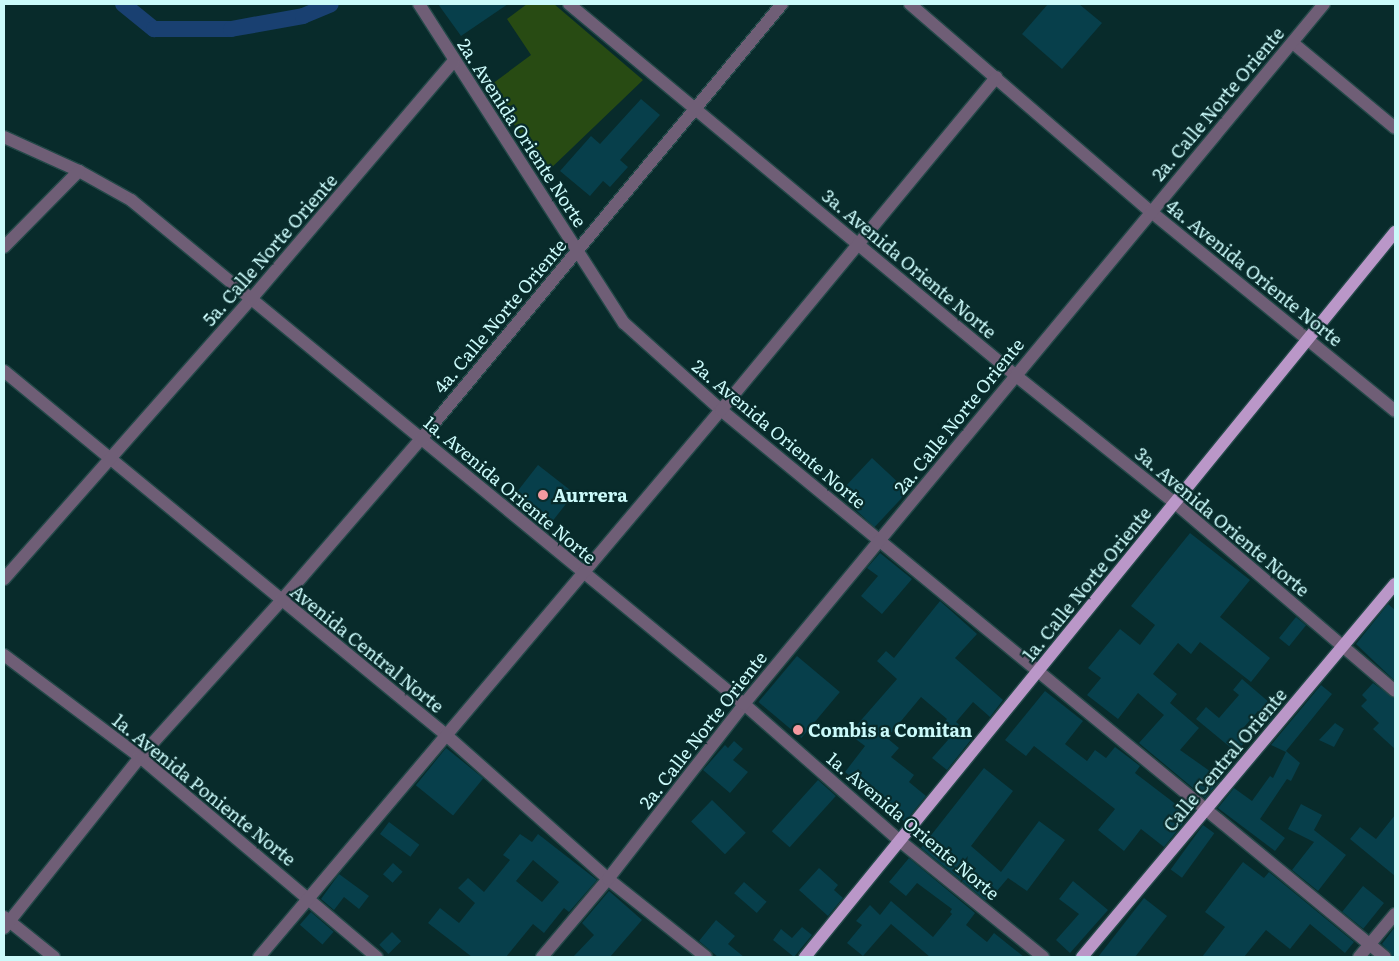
<!DOCTYPE html>
<style>
body{margin:0}
#map{position:relative;width:1399px;height:961px;overflow:hidden;background:#082b2b;font-family:Literata,serif}
div>[style]{position:absolute}
.green>*{inset:0;background:#284b13}
.canal>*{height:16px;margin:-8px;padding:0 8px;transform-origin:8px;border-radius:8px;background:#194071}
.building>*{inset:0;background:#073f4b;transform-origin:0 0}
.roads{filter:drop-shadow(1px 0 #234848) drop-shadow(-1px 0 #234848) drop-shadow(0 1px #234848) drop-shadow(0 -1px #234848)}
.minor>*{height:12px;margin:-6px;padding:0 6px;transform-origin:6px;border-radius:6px;background:#6f5e76}
.major>*{height:12px;margin:-6px;padding:0 6px;transform-origin:6px;border-radius:6px;background:#ba97c8}
.dots>*{width:14px;height:14px;translate:-50% -50%;box-sizing:border-box;border:2px solid #082b2b;border-radius:50%}
span{translate:-50% -50%;white-space:nowrap;text-align:center;line-height:1.15;-webkit-text-stroke:4.5px #082b2b;paint-order:stroke}
.street-label{font-size:18px;color:#cbfafa}
.poi-label{font-size:18px;color:#cbfafa;font-weight:700}
.left{translate:0 -50%;text-align:left}
.frame{position:absolute;inset:0;border:5px solid #cbfafa;pointer-events:none}
</style>
<div id="map">
<div class="green">
<i style="clip-path:polygon(527px 4px,554px 4px,643px 80px,547px 172px,488px 87px,531px 55px,507px 19px)"></i>
</div>
<div class="canal">
<i style="left:123px;top:4px;width:40px;rotate:39deg"></i>
<i style="left:154px;top:29px;width:77px"></i>
<i style="left:231px;top:29px;width:73px;rotate:-10.2deg"></i>
<i style="left:303px;top:16px;width:30px;rotate:-23deg"></i>
</div>
<div class="building">
<i style="clip-path:polygon(438px 4px,508px 4px,461px 36px)"></i>
<i style="clip-path:polygon(1048px 4px,1079px 4px,1102px 23px,1062px 69px,1022px 34px)"></i>
<i style="clip-path:polygon(641px 99px,660px 115px,620px 160px,628px 167px,610px 187px,603px 181px,590px 196px,560px 171px,591px 136px,600px 144px)"></i>
<i style="left:872px;top:458px;width:49px;height:49px;rotate:43deg"></i>
<i style="left:538px;top:465px;width:46px;height:40px;rotate:38deg"></i>
<i style="clip-path:polygon(1190px 533px,1250px 580px,1220px 617px,1270px 658px,1251px 682px,1200px 642px,1191px 654px,1178px 643px,1153px 674px,1177px 694px,1170px 703px,1199px 728px,1180px 750px,1221px 779px,1205px 798px,1139px 743px,1164px 715px,1138px 693px,1118px 719px,1087px 695px,1101px 678px,1088px 668px,1120px 629px,1140px 645px,1155px 625px,1131px 606px)"></i>
<i style="clip-path:polygon(880px 553px,912px 579px,882px 614px,861px 596px,878px 576px,867px 568px)"></i>
<i style="clip-path:polygon(940px 601px,977px 634px,955px 658px,1003px 700px,990px 717px,973px 702px,956px 722px,974px 736px,947px 770px,932px 758px,948px 740px,938px 731px,947px 719px,921px 697px,887px 738px,899px 748px,891px 757px,914px 775px,909px 782px,926px 796px,905px 822px,845px 772px,865px 746px,849px 734px,897px 679px,877px 661px,886px 651px,894px 658px)"></i>
<i style="clip-path:polygon(1388px 604px,1395px 610px,1395px 681px,1356px 644px)"></i>
<i style="left:1296px;top:617px;width:13px;height:27px;rotate:39deg"></i>
<i style="left:797px;top:656px;width:56px;height:60px;rotate:40deg"></i>
<i style="clip-path:polygon(1242px 679px,1278px 710px,1270px 721px,1258px 711px,1238px 734px,1246px 741px,1236px 752px,1196px 719px,1206px 707px,1219px 718px,1239px 695px,1233px 690px)"></i>
<i style="clip-path:polygon(1373px 683px,1395px 699px,1395px 749px,1373px 729px,1379px 723px,1361px 706px,1367px 700px,1362px 695px)"></i>
<i style="clip-path:polygon(1321px 685px,1332px 694px,1286px 751px,1300px 763px,1291px 781px,1287px 779px,1260px 819px,1285px 838px,1275px 851px,1218px 808px,1234px 788px,1252px 801px,1270px 776px,1273px 778px,1286px 752px,1271px 745px)"></i>
<i style="clip-path:polygon(1045px 691px,1083px 721px,1065px 744px,1087px 761px,1095px 750px,1106px 758px,1115px 747px,1140px 766px,1135px 773px,1190px 815px,1164px 847px,1141px 829px,1124px 851px,1098px 830px,1115px 809px,1034px 746px,1026px 756px,1005px 740px)"></i>
<i style="clip-path:polygon(1335px 723px,1344px 729px,1334px 747px,1319px 740px)"></i>
<i style="clip-path:polygon(734px 741px,743px 749px,733px 760px,748px 772px,730px 793px,703px 770px,725px 745px,728px 748px)"></i>
<i style="left:446px;top:748px;width:48px;height:48px;rotate:39deg"></i>
<i style="clip-path:polygon(984px 768px,1013px 791px,971px 846px,1001px 872px,1039px 821px,1065px 840px,1027px 891px,1008px 878px,990px 899px,985px 900px,921px 848px)"></i>
<i style="left:818px;top:780px;width:24px;height:69px;rotate:42deg"></i>
<i style="left:712px;top:800px;width:47px;height:30px;rotate:44deg"></i>
<i style="clip-path:polygon(1301px 804px,1322px 815px,1314px 830px,1346px 855px,1318px 891px,1292px 870px,1314px 842px,1288px 829px)"></i>
<i style="clip-path:polygon(1395px 815px,1395px 876px,1350px 839px,1360px 827px,1376px 839px)"></i>
<i style="left:389px;top:822px;width:38px;height:15px;rotate:37deg"></i>
<i style="left:1203px;top:825px;width:14px;height:55px;rotate:36deg"></i>
<i style="clip-path:polygon(evenodd,520px 834px,532px 842px,538px 834px,597px 880px,569px 912px,564px 908px,544px 933px,533px 924px,506px 957px,472px 957px,428px 923px,440px 908px,459px 923px,475px 903px,458px 888px,468px 878px,484px 892px,510px 860px,503px 855px,520px 834px,533px 860px,559px 882px,542px 902px,516px 881px,533px 860px)"></i>
<i style="clip-path:polygon(909px 858px,975px 913px,966px 925px,987px 942px,994px 933px,1024px 957px,930px 957px,891px 924px,863px 956px,847px 943px,862px 925px,856px 921px,870px 905px,880px 915px,891px 901px,933px 937px,952px 914px,950px 912px,952px 909px,917px 883px,906px 896px,889px 882px)"></i>
<i style="clip-path:polygon(1243px 862px,1264px 878px,1269px 872px,1354px 942px,1345px 953px,1310px 924px,1290px 949px,1266px 930px,1244px 957px,1202px 957px,1225px 927px,1205px 912px)"></i>
<i style="left:393px;top:863px;width:13px;height:15px;rotate:42deg"></i>
<i style="clip-path:polygon(819px 868px,838px 885px,834px 890px,843px 898px,828px 916px,799px 890px)"></i>
<i style="clip-path:polygon(339px 874px,369px 896px,359px 909px,344px 897px,334px 910px,321px 899px)"></i>
<i style="clip-path:polygon(1073px 881px,1108px 910px,1070px 953px,1056px 940px,1079px 914px,1059px 899px)"></i>
<i style="left:744px;top:882px;width:30px;height:15px;rotate:41deg"></i>
<i style="left:1363px;top:886px;width:27px;height:33px;rotate:39deg"></i>
<i style="clip-path:polygon(609px 891px,642px 920px,610px 957px,573px 957px,594px 935px,582px 923px)"></i>
<i style="clip-path:polygon(1144px 898px,1167px 916px,1135px 957px,1098px 957px)"></i>
<i style="left:311px;top:912px;width:30px;height:17px;rotate:41deg"></i>
<i style="clip-path:polygon(716px 920px,735px 936px,728px 944px,744px 957px,718px 957px,699px 941px)"></i>
<i style="clip-path:polygon(802px 927px,812px 935px,794px 957px,773px 940px,781px 929px,792px 938px)"></i>
<i style="clip-path:polygon(1395px 927px,1395px 957px,1393px 957px,1382px 944px)"></i>
<i style="left:392px;top:932px;width:13px;height:18px;rotate:45deg"></i>
</div>
<div class="roads">
<div class="minor">
<i style="left:419px;top:4px;width:379px;rotate:57.3deg"></i>
<i style="left:624px;top:323px;width:130px;rotate:41.9deg"></i>
<i style="left:721px;top:410px;width:860px;rotate:39.48deg"></i>
<i style="left:569px;top:4px;width:580px;rotate:39.75deg"></i>
<i style="left:1015px;top:375px;width:205px;rotate:38.7deg"></i>
<i style="left:1175px;top:503px;width:289px;rotate:40.5deg"></i>
<i style="left:910px;top:4px;width:317px;rotate:40.8deg"></i>
<i style="left:1150px;top:211px;width:316px;rotate:39.2deg"></i>
<i style="left:1294px;top:44px;width:131px;rotate:39.7deg"></i>
<i style="left:4px;top:137px;width:82px;rotate:24.4deg"></i>
<i style="left:79px;top:171px;width:60px;rotate:29.1deg"></i>
<i style="left:131px;top:200px;width:794px;rotate:39.43deg"></i>
<i style="left:744px;top:704px;width:208px;rotate:41.3deg"></i>
<i style="left:900px;top:841px;width:184px;rotate:39deg"></i>
<i style="left:4px;top:247px;width:107px;rotate:-45.4deg"></i>
<i style="left:4px;top:371px;width:573px;rotate:39.47deg"></i>
<i style="left:446px;top:735px;width:217px;rotate:41.6deg"></i>
<i style="left:608px;top:879px;width:125px;rotate:38.5deg"></i>
<i style="left:4px;top:579px;width:375px;rotate:-48.6deg"></i>
<i style="left:252px;top:298px;width:311px;rotate:-49.6deg"></i>
<i style="left:4px;top:655px;width:170px;rotate:36.9deg"></i>
<i style="left:140px;top:757px;width:310px;rotate:40.2deg"></i>
<i style="left:4px;top:917px;width:64px;rotate:38.7deg"></i>
<i style="left:4px;top:928px;width:218px;rotate:-51.5deg"></i>
<i style="left:140px;top:757px;width:210px;rotate:-47.9deg"></i>
<i style="left:281px;top:601px;width:214px;rotate:-49.2deg"></i>
<i style="left:421px;top:439px;width:565px;rotate:-50.31deg"></i>
<i style="left:259px;top:957px;width:716px;rotate:-49.82deg"></i>
<i style="left:721px;top:410px;width:432px;rotate:-50.4deg"></i>
<i style="left:542px;top:957px;width:102px;rotate:-49.8deg"></i>
<i style="left:608px;top:879px;width:222px;rotate:-52.1deg"></i>
<i style="left:744px;top:704px;width:909px;rotate:-50.36deg"></i>
<i style="left:1359px;top:957px;width:56px;rotate:-50.1deg"></i>
</div>
<div class="major">
<i style="left:805px;top:957px;width:935px;rotate:-50.86deg"></i>
<i style="left:1082px;top:957px;width:487px;rotate:-50deg"></i>
</div>
</div>
<div class="dots">
<i style="left:543px;top:495px;background:#f49aa0"></i>
<i style="left:798px;top:730px;background:#f49aa0"></i>
</div>
<div class="street-label">
<span style="left:1218px;top:104px;rotate:-50deg">2a. Calle Norte Oriente</span>
<span style="left:522px;top:133px;rotate:57deg">2a. Avenida Oriente Norte</span>
<span style="left:270px;top:250px;rotate:-49deg">5a. Calle Norte Oriente</span>
<span style="left:909px;top:264px;rotate:40deg">3a. Avenida Oriente Norte</span>
<span style="left:1254px;top:273px;rotate:39deg">4a. Avenida Oriente Norte</span>
<span style="left:500px;top:316px;rotate:-50deg">4a. Calle Norte Oriente</span>
<span style="left:959px;top:416px;rotate:-51deg">2a. Calle Norte Oriente</span>
<span style="left:779px;top:434px;rotate:40deg">2a. Avenida Oriente Norte</span>
<span style="left:510px;top:490px;rotate:40deg">1a. Avenida Oriente Norte</span>
<span style="left:1222px;top:522px;rotate:40deg">3a. Avenida Oriente Norte</span>
<span style="left:1087px;top:584px;rotate:-51deg">1a. Calle Norte Oriente</span>
<span style="left:367px;top:649px;rotate:39deg">Avenida Central Norte</span>
<span style="left:703px;top:730px;rotate:-52deg">2a. Calle Norte Oriente</span>
<span style="left:1225px;top:760px;rotate:-50deg">Calle Central Oriente</span>
<span style="left:204px;top:790px;rotate:39deg">1a. Avenida Poniente Norte</span>
<span style="left:913px;top:826px;rotate:40deg">1a. Avenida Oriente Norte</span>
</div>
<div class="poi-label">
<span class="left" style="left:553px;top:495px">Aurrera</span>
<span class="left" style="left:808px;top:730px">Combis a Comitan</span>
</div>
<div class="frame"></div>
</div>
